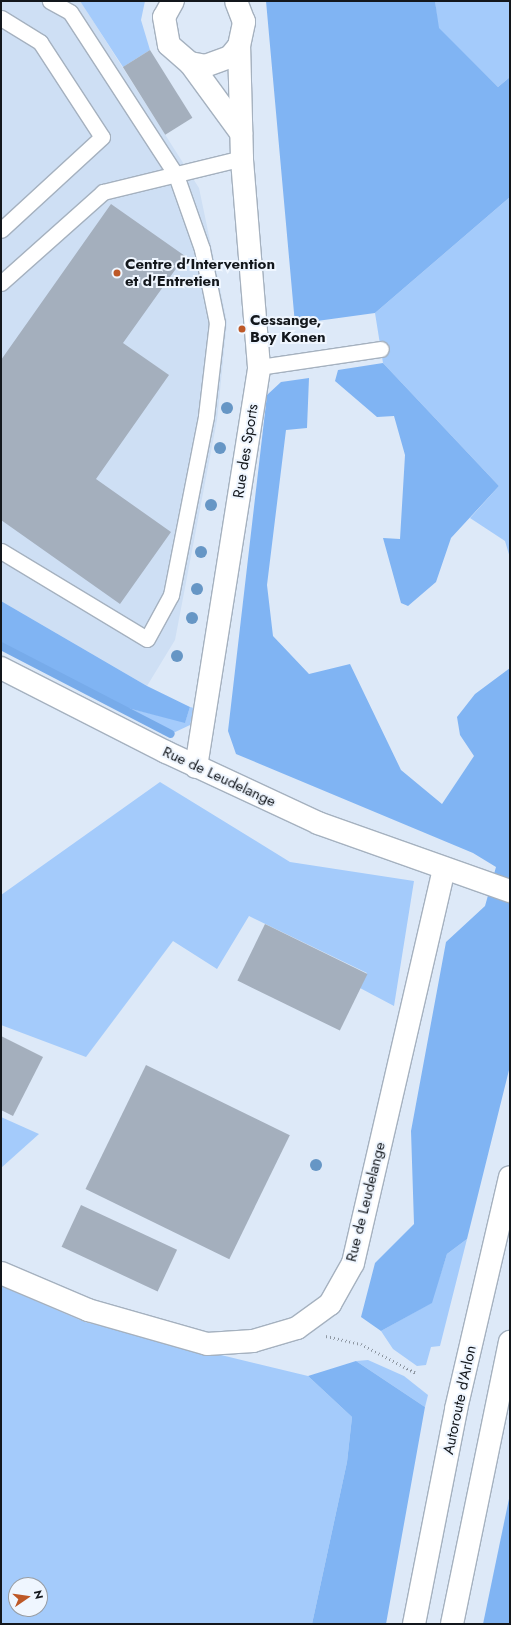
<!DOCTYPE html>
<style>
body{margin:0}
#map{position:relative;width:511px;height:1625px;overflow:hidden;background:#dde9f8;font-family:Jost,sans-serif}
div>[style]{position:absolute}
.built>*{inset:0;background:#cedff4}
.green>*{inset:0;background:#a4cbfb}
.forest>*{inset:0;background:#80b4f3}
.stream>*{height:8px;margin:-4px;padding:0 4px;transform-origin:4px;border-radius:4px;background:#77abea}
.building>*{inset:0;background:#a4afbd;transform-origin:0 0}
.path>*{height:2.5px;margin-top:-1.25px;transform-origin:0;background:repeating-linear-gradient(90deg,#8f98a3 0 1px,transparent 0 4px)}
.roads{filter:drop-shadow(1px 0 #a5b1bf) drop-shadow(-1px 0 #a5b1bf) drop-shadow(0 1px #a5b1bf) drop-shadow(0 -1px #a5b1bf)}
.service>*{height:15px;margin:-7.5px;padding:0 7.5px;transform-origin:7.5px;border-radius:7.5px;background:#fff}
.minor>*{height:22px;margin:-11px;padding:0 11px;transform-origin:11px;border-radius:11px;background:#fff}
.secondary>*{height:22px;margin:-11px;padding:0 11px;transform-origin:11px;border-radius:11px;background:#fff}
.motorway>*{height:22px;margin:-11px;padding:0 11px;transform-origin:11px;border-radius:11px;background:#fff}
.trees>*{width:12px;height:12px;margin:-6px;border-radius:50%;background:#6696c5}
.dots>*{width:11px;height:11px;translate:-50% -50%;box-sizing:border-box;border:2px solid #eff6ff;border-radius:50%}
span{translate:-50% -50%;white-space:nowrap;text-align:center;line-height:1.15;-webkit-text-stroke:4px #eff6ff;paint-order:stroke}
.poi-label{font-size:15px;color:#13171c;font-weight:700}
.left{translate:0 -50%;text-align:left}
.street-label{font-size:15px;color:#13171c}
.frame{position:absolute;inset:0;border:2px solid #13171c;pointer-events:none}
.north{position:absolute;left:8px;top:1577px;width:40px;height:40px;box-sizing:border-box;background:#eff6ff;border:1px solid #979da4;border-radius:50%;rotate:77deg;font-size:11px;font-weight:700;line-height:16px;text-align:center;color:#13171c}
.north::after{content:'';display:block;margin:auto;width:14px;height:18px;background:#bd5827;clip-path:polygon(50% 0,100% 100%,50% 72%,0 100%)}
</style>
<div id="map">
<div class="built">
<i style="clip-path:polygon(1px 1px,81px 2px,199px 188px,227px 322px,217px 420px,175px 640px,147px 686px,1px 601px,1px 277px,5px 274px,1px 269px)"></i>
</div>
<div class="green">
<i style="clip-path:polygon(80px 1px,145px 1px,141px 20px,150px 50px,123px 67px)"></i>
<i style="clip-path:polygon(435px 1px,510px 1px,510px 77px,498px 87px,438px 28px)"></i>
<i style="clip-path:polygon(510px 197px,510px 558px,505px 541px,470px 518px,499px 486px,383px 363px,375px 313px)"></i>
<i style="clip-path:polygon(1px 646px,116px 705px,185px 722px,190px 707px,194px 708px,190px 725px,171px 734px)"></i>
<i style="clip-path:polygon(160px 782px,290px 862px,414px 881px,394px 1006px,360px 988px,367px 973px,249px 916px,217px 969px,173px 941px,86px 1057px,1px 1025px,1px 895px)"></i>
<i style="clip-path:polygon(1px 1117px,39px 1134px,1px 1168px)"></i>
<i style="clip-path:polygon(467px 1239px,440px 1346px,431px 1347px,426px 1365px,417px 1366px,393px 1349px,381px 1331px,431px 1303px,447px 1254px)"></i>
<i style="clip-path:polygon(evenodd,1px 1286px,85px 1322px,308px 1376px,352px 1417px,347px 1462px,312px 1624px,1px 1624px,1px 1286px,16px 1585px,40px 1585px,40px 1609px,16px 1609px,16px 1585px)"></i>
<i style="clip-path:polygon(368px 1360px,404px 1376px,428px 1395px,425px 1407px,356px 1361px)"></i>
</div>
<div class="forest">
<i style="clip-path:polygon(266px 1px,435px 1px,439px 28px,498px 87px,510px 77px,510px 197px,375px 313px,295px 324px)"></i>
<i style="clip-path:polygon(383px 363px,499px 486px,451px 538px,436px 582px,408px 606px,401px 603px,383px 538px,400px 539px,405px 455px,394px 416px,377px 417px,335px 381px,338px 370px)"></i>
<i style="clip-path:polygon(309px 378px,307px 428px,286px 430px,267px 585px,273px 636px,309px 674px,350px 664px,401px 770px,442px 804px,474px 756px,460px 735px,457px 717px,475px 694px,510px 668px,510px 1066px,467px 1239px,447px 1254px,432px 1303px,381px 1331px,361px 1317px,375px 1263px,414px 1224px,411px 1131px,446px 942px,485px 906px,496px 867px,473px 853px,236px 754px,228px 731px,267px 395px,281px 382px)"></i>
<i style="clip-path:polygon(1px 601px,147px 686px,190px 707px,185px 723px,116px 705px,1px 646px)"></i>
<i style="clip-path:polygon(356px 1361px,425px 1407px,386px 1624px,312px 1624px,347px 1462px,352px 1417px,308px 1376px)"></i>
<i style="clip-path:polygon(510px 1494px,510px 1624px,483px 1624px)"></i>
</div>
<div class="stream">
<i style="left:1px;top:646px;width:191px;rotate:27.4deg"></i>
</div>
<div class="building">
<i style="left:150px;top:50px;width:80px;height:32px;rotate:58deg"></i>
<i style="clip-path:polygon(111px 204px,185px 256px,123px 343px,169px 375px,96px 479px,171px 532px,120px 604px,1px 520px,1px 360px)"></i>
<i style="left:265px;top:924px;width:114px;height:63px;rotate:26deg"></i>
<i style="clip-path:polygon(1px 1036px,43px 1057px,13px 1116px,1px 1110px)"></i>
<i style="left:146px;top:1065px;width:160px;height:138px;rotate:26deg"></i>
<i style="left:81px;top:1205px;width:106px;height:46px;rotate:25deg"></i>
</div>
<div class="path">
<i style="left:326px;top:1336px;width:36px;rotate:13deg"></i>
<i style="left:361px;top:1344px;width:62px;rotate:27.8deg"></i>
</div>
<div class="roads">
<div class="service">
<i style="left:1px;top:18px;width:46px;rotate:31.6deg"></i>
<i style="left:40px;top:42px;width:113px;rotate:56.9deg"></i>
<i style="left:102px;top:137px;width:137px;rotate:137.4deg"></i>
<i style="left:1px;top:283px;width:137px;rotate:-41.7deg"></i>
<i style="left:103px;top:192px;width:143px;rotate:-13.7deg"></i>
<i style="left:259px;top:367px;width:123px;rotate:-8.4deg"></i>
<i style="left:1px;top:551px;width:170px;rotate:31.1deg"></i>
<i style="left:147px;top:639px;width:50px;rotate:-61.4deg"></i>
<i style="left:171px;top:595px;width:182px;rotate:-78.9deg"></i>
<i style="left:206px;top:416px;width:94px;rotate:-83.3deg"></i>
<i style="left:217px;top:323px;width:76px;rotate:-101.5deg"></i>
<i style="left:202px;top:249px;width:78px;rotate:-109.4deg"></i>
<i style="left:176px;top:175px;width:194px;rotate:-123deg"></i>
<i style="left:70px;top:12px;width:23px;rotate:-151deg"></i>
</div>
<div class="minor">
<i style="left:173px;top:1px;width:18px;rotate:119deg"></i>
<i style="left:164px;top:17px;width:28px;rotate:80deg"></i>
<i style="left:169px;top:45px;width:28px;rotate:41deg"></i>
<i style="left:190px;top:63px;width:15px;rotate:11deg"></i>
<i style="left:205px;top:66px;width:27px;rotate:-20deg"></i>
<i style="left:230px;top:57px;width:14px;rotate:-51deg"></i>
<i style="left:239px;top:46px;width:25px;rotate:-78deg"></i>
<i style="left:244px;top:22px;width:22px;rotate:-111deg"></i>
<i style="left:190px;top:63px;width:87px;rotate:53.9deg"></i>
<i style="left:196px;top:767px;width:405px;rotate:-81deg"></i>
<i style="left:259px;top:367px;width:210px;rotate:-94.7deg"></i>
<i style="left:242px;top:158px;width:112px;rotate:-91.5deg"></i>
<i style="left:1px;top:1273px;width:95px;rotate:23deg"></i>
<i style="left:88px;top:1310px;width:124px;rotate:15.9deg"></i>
<i style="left:207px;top:1344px;width:46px;rotate:-3.7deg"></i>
<i style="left:253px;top:1341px;width:46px;rotate:-16.5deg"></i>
<i style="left:297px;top:1328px;width:41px;rotate:-36deg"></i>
<i style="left:330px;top:1304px;width:47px;rotate:-60.7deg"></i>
<i style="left:353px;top:1263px;width:403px;rotate:-77deg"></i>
</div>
<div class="secondary">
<i style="left:1px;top:668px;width:185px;rotate:27deg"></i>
<i style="left:166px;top:752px;width:168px;rotate:25deg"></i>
<i style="left:318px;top:823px;width:204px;rotate:19.5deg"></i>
</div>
<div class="motorway">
<i style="left:414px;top:1624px;width:219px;rotate:-78.9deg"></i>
<i style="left:456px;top:1409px;width:238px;rotate:-76.9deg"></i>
<i style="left:452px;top:1624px;width:288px;rotate:-78.4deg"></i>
</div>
</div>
<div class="trees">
<i style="left:227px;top:408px"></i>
<i style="left:220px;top:448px"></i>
<i style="left:211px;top:505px"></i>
<i style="left:201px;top:552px"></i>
<i style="left:197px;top:589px"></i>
<i style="left:192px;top:618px"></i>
<i style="left:177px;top:656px"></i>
<i style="left:316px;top:1165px"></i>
</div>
<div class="dots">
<i style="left:117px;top:273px;background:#bd5827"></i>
<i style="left:242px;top:329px;background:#bd5827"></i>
</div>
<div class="poi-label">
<span class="left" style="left:125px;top:273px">Centre d'Intervention<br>et d'Entretien</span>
<span class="left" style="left:250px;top:329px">Cessange,<br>Boy Konen</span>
</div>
<div class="street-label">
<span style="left:246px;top:451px;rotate:-81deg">Rue des Sports</span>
<span style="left:219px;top:777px;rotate:25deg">Rue de Leudelange</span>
<span style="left:366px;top:1202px;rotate:-76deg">Rue de Leudelange</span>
<span style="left:460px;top:1400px;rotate:-78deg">Autoroute d'Arlon</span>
</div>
<div class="frame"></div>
<div class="north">N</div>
</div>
